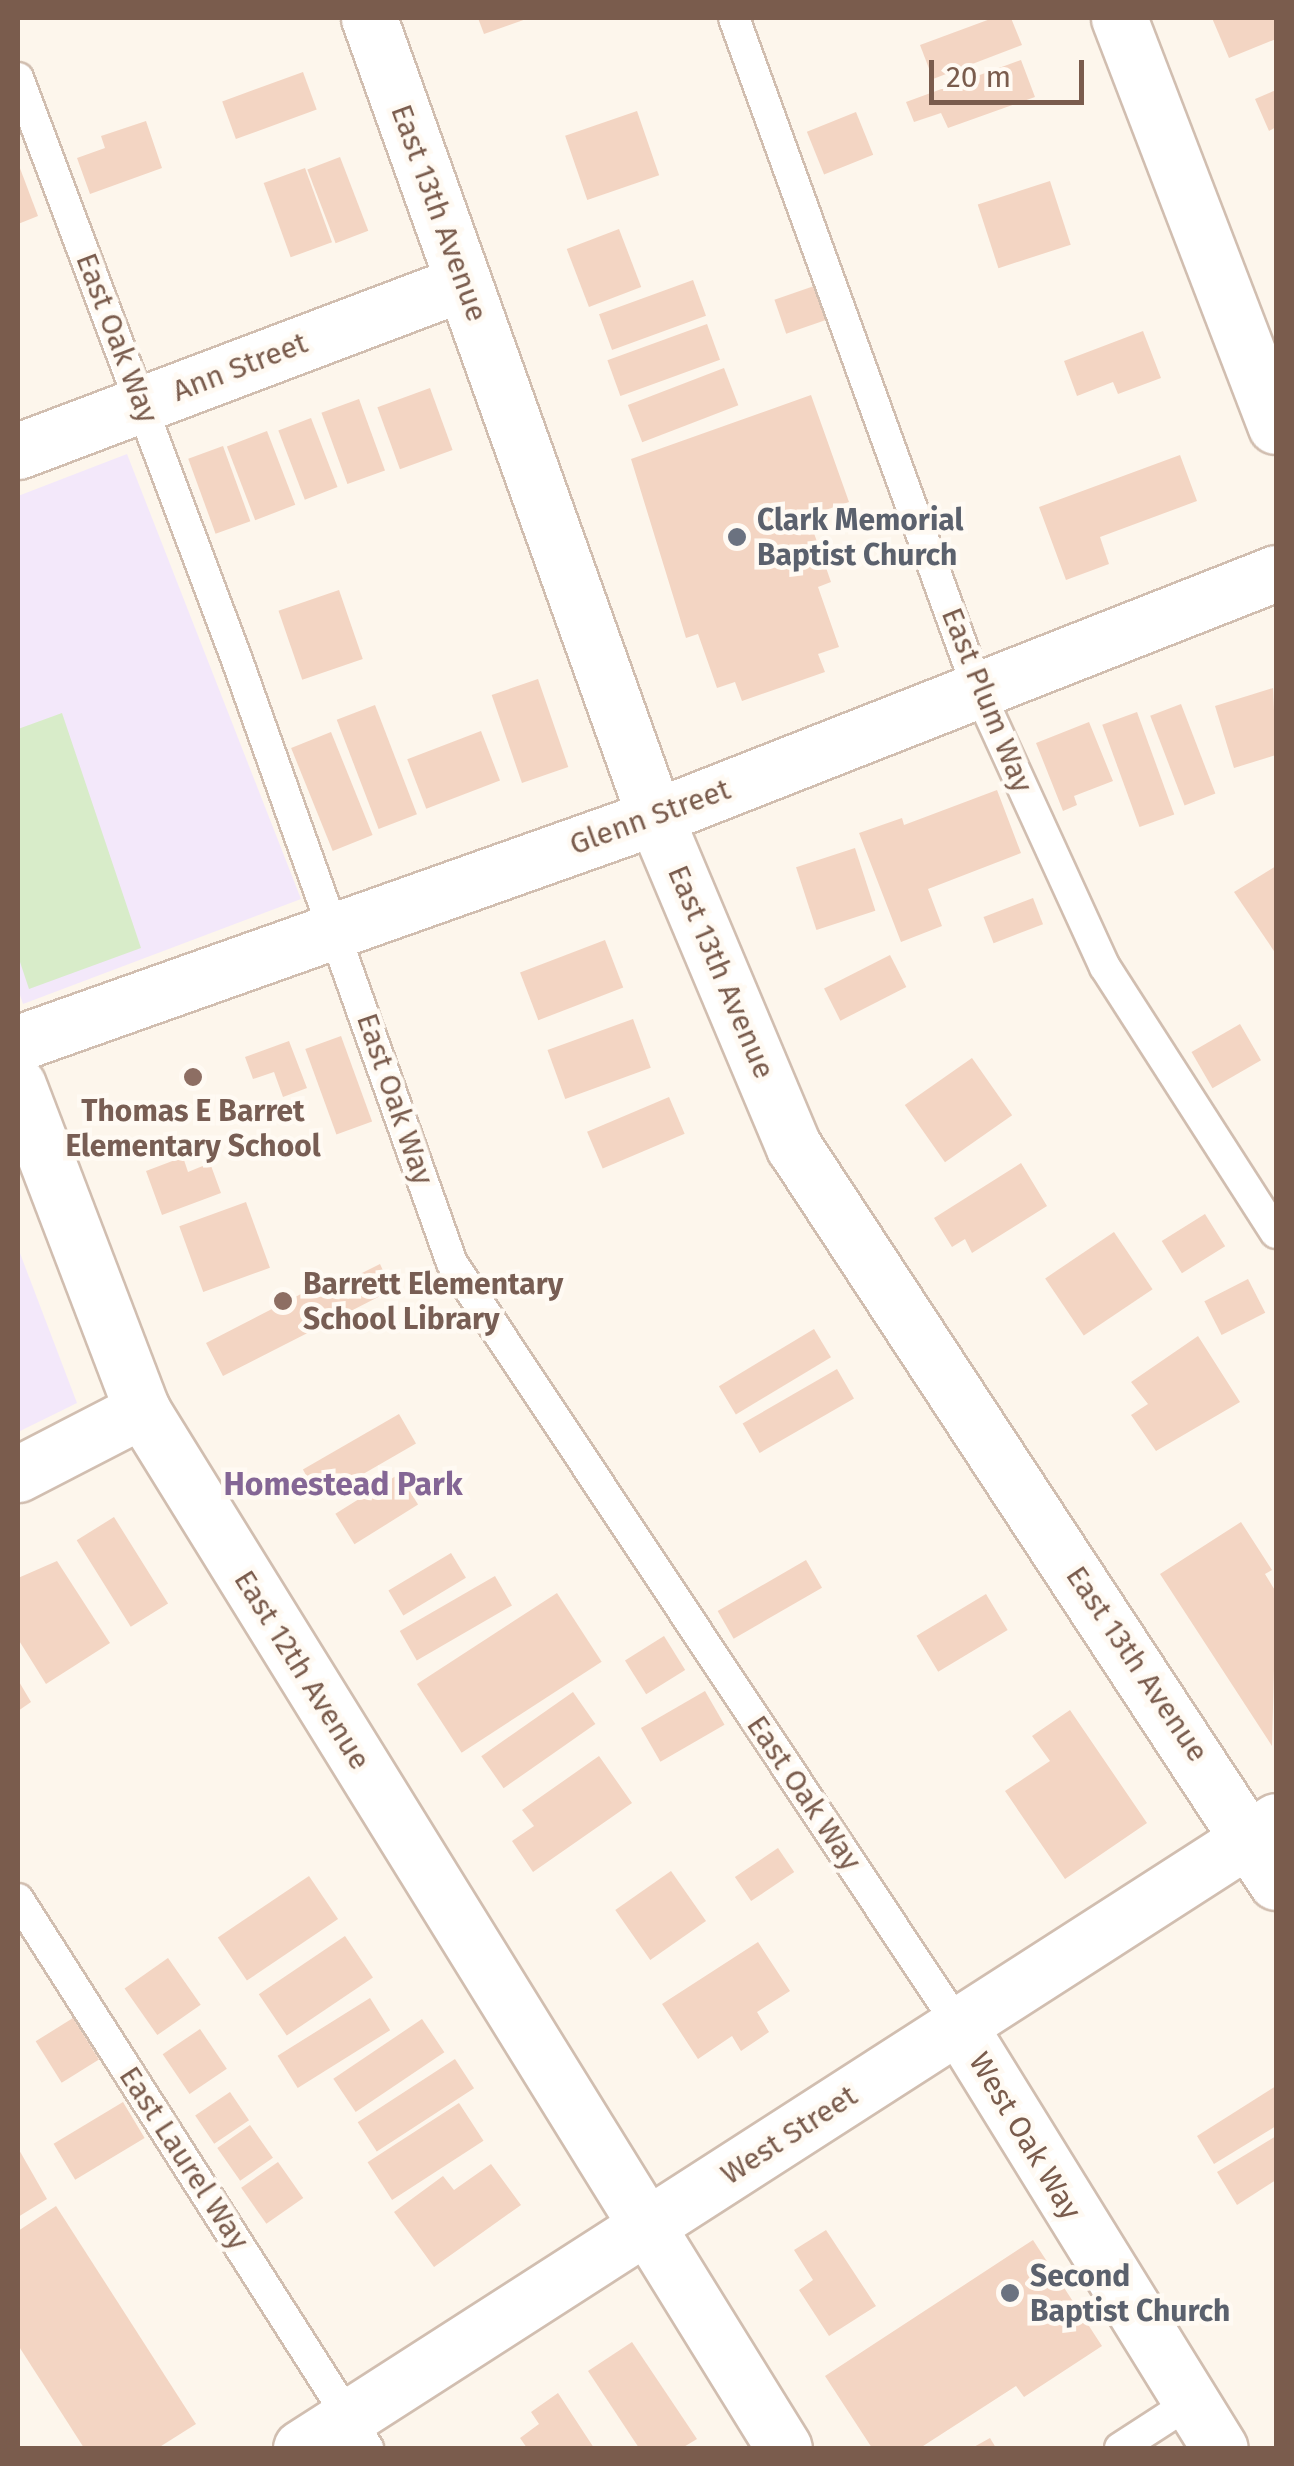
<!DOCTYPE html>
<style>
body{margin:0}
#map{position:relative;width:1294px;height:2466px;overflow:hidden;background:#fdf6ec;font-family:"Fira Sans",sans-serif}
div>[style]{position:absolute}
.education>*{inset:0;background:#f3e8fa}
.green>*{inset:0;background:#d8ecc9}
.building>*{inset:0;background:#f3d5c3;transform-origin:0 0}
.roads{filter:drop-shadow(2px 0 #d1beb0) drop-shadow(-2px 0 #d1beb0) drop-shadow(0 2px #d1beb0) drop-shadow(0 -2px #d1beb0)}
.lane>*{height:30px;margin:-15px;padding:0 15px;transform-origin:15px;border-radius:15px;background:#fff}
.street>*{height:55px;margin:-27.5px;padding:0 27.5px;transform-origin:27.5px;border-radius:27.5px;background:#fff}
.secondary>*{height:55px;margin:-27.5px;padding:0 27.5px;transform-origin:27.5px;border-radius:27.5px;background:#fff}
.dots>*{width:28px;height:28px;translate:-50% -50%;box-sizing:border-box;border:5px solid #fffaf3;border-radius:50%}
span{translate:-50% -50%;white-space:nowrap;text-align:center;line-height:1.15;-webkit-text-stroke:9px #fffaf3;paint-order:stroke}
.street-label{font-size:30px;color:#7a5c4d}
.worship-label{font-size:30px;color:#5b616d;font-weight:700}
.left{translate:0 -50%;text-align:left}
.education-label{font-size:30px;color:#785e54;font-weight:700}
.neighbourhood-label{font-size:32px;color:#846695;font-weight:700}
.frame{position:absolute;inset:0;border:20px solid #7a5c4d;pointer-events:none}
.scale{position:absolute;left:929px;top:60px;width:155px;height:45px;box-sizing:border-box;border:5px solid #7a5c4d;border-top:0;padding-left:12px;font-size:30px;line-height:35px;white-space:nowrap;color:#7a5c4d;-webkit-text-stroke:8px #fffaf3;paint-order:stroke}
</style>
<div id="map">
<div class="education">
<i style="clip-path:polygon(127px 454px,301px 899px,23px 1004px,18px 989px,18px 496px)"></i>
<i style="clip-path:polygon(18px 1248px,77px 1403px,18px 1432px)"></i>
</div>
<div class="green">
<i style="clip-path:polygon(62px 713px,141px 948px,29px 989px,18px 956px,18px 729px)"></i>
</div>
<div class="building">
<i style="clip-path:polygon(478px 18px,529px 18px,484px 34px)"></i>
<i style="clip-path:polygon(993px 18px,1011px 18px,1022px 45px,933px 79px,920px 45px)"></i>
<i style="clip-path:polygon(1212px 18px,1276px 18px,1276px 39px,1229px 58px)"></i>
<i style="clip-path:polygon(1021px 60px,1035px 97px,948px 128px,941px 113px,914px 122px,906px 102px)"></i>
<i style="left:303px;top:72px;width:40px;height:86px;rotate:70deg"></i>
<i style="clip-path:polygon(1276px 90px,1276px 127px,1269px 131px,1255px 99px)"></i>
<i style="left:637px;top:111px;width:68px;height:76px;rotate:71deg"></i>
<i style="left:856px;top:112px;width:46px;height:53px;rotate:68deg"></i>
<i style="clip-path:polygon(146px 121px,162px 168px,90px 194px,77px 158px,105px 148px,101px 136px)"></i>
<i style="left:340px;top:157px;width:79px;height:35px;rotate:69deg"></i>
<i style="clip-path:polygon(18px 163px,38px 216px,18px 224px)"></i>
<i style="left:305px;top:168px;width:79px;height:44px;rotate:70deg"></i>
<i style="left:1050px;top:181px;width:67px;height:76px;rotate:72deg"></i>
<i style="left:619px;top:229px;width:62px;height:56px;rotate:69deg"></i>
<i style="left:693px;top:280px;width:38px;height:100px;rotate:70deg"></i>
<i style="left:817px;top:285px;width:36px;height:45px;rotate:71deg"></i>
<i style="left:707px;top:324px;width:38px;height:106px;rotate:70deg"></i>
<i style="clip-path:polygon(1143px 331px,1161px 378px,1118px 394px,1113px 382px,1077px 396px,1064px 361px)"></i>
<i style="left:724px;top:368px;width:40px;height:103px;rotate:69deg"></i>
<i style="left:430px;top:388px;width:66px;height:56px;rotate:70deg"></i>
<i style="clip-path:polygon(811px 395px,849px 502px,808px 516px,831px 582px,818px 587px,839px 647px,818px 654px,825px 672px,742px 701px,735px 682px,717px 688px,698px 634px,686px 638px,631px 459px)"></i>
<i style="left:359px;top:399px;width:76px;height:40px;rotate:70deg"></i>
<i style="left:311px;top:418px;width:74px;height:35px;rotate:69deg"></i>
<i style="left:267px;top:431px;width:79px;height:43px;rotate:69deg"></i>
<i style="left:223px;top:446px;width:80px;height:37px;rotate:70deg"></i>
<i style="clip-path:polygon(1180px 455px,1197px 501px,1100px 537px,1109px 564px,1066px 580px,1039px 507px)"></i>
<i style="left:339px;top:590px;width:73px;height:64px;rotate:71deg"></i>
<i style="left:538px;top:679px;width:93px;height:49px;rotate:71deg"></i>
<i style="clip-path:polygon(1273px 688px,1276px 755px,1234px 768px,1215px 706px)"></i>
<i style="left:1181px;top:704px;width:96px;height:33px;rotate:69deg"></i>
<i style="left:375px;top:705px;width:117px;height:41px;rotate:69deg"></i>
<i style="left:1137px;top:712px;width:109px;height:37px;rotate:70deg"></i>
<i style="clip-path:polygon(1089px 722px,1113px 781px,1074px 796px,1077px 805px,1063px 811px,1036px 743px)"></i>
<i style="left:481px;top:731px;width:53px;height:79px;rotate:69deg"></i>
<i style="left:331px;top:732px;width:111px;height:43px;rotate:68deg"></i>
<i style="clip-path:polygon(997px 790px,1021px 853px,928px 889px,942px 926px,901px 942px,859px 833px,902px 818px,904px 825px)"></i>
<i style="left:855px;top:848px;width:66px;height:62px;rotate:72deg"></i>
<i style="clip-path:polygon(1276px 866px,1276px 954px,1234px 892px)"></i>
<i style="left:1033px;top:898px;width:28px;height:53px;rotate:69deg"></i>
<i style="left:605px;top:940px;width:51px;height:91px;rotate:69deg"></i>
<i style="left:890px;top:955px;width:36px;height:74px;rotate:63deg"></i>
<i style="left:633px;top:1019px;width:52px;height:91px;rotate:70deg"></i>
<i style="left:1240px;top:1024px;width:42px;height:56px;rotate:60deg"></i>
<i style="left:341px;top:1036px;width:91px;height:38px;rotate:70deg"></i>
<i style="clip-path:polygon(289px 1041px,307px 1088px,283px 1097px,274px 1072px,253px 1079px,245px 1057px)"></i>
<i style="left:972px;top:1058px;width:70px;height:82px;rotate:55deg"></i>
<i style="left:669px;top:1097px;width:40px;height:89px;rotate:67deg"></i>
<i style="clip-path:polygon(183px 1157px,188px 1172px,210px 1163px,221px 1193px,162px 1215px,146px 1171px)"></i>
<i style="clip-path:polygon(1021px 1163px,1047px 1206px,972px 1253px,965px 1239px,952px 1247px,934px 1218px)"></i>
<i style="left:246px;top:1202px;width:70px;height:71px;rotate:70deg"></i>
<i style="left:1205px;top:1214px;width:38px;height:51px;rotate:58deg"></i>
<i style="left:1114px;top:1232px;width:69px;height:83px;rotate:56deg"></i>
<i style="clip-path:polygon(380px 1264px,392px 1290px,223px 1376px,206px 1343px,330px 1279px,334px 1287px)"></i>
<i style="left:1248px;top:1279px;width:38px;height:49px;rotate:63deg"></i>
<i style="left:814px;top:1329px;width:33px;height:111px;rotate:59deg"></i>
<i style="clip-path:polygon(1198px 1336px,1240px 1402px,1156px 1451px,1131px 1415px,1148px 1404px,1131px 1382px)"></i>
<i style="left:837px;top:1369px;width:34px;height:109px;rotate:60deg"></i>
<i style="left:399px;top:1414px;width:34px;height:111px;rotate:60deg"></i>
<i style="left:399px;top:1474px;width:36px;height:75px;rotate:58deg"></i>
<i style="left:114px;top:1517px;width:102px;height:44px;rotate:58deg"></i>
<i style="clip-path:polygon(1241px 1522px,1272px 1570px,1265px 1574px,1276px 1592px,1272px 1746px,1160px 1574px)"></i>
<i style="left:451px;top:1553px;width:29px;height:73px;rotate:59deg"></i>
<i style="left:806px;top:1560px;width:32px;height:102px;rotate:60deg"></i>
<i style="clip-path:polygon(57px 1561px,110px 1643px,46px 1684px,18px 1639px,18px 1578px)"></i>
<i style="left:495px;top:1576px;width:34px;height:110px;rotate:60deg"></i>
<i style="left:557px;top:1593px;width:82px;height:167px;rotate:57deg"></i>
<i style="left:986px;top:1594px;width:42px;height:81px;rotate:59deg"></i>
<i style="left:664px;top:1636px;width:40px;height:46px;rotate:58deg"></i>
<i style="clip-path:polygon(18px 1680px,31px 1702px,18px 1711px)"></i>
<i style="left:705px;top:1691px;width:39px;height:74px;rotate:60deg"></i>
<i style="left:573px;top:1692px;width:39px;height:112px;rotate:55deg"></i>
<i style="clip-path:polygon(1070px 1710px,1147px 1823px,1065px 1879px,1005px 1791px,1050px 1761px,1032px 1736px)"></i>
<i style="clip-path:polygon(599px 1756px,632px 1803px,533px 1872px,512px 1841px,534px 1826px,522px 1810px)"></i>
<i style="left:778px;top:1848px;width:29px;height:52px;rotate:56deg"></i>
<i style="left:671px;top:1871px;width:61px;height:68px;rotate:55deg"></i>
<i style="left:309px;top:1876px;width:52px;height:110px;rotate:56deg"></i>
<i style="left:345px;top:1936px;width:50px;height:104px;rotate:56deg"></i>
<i style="clip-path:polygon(758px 1942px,790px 1991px,757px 2012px,769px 2032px,741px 2051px,732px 2036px,698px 2059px,662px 2004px)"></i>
<i style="left:168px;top:1958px;width:57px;height:53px;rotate:55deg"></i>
<i style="left:370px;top:1998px;width:38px;height:109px;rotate:58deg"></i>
<i style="left:73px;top:2018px;width:49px;height:44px;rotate:58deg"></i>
<i style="left:422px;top:2019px;width:40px;height:107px;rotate:56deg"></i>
<i style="left:200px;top:2029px;width:48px;height:45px;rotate:56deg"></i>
<i style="left:455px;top:2059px;width:35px;height:116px;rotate:57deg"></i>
<i style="clip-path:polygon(1276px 2086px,1276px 2126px,1214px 2164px,1197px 2136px)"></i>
<i style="left:230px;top:2092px;width:34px;height:42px;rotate:56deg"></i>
<i style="left:123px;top:2102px;width:42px;height:81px;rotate:59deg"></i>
<i style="left:459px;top:2103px;width:45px;height:109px;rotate:57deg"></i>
<i style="left:250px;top:2125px;width:40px;height:40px;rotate:55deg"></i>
<i style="clip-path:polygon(1276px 2136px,1276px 2180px,1237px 2205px,1217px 2172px)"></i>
<i style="clip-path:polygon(18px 2148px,47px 2199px,18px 2217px)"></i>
<i style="left:278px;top:2162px;width:44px;height:45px;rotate:55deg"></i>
<i style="clip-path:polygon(491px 2164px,521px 2205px,434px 2267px,394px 2212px,443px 2176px,454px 2190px)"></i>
<i style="clip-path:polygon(56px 2206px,196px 2424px,158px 2448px,84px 2448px,18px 2345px,18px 2231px)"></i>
<i style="clip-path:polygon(826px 2230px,876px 2306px,829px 2336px,799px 2290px,813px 2280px,794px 2250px)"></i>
<i style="clip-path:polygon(1033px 2240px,1102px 2346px,1024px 2397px,1016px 2386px,920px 2448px,872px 2448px,825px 2376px)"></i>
<i style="clip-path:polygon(632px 2342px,697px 2439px,682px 2448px,639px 2448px,588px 2371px)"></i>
<i style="clip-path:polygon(558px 2393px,594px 2448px,527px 2448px,520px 2438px,539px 2424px,531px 2412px)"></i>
<i style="clip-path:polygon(990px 2438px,996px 2448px,972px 2448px)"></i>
</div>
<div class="roads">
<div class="lane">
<i style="left:734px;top:18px;width:715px;rotate:70.04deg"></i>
<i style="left:978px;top:690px;width:305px;rotate:65.4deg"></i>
<i style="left:1105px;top:967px;width:316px;rotate:57.3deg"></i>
<i style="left:18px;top:78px;width:622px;rotate:69.38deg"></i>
<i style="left:237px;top:660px;width:640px;rotate:70.38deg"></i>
<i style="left:452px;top:1263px;width:916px;rotate:56.4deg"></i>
<i style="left:18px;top:1899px;width:651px;rotate:57.48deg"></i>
<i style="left:1120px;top:2448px;width:85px;rotate:-32.9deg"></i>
</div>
<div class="street">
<i style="left:369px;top:18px;width:849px;rotate:70.31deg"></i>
<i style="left:655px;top:817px;width:358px;rotate:67.2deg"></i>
<i style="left:794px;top:1147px;width:879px;rotate:56.74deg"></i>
<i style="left:1119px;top:18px;width:437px;rotate:69deg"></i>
<i style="left:18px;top:451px;width:476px;rotate:-20.7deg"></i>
<i style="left:18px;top:1043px;width:676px;rotate:-19.53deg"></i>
<i style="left:655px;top:817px;width:667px;rotate:-21.45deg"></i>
<i style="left:18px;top:1085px;width:348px;rotate:69.1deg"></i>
<i style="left:142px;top:1410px;width:1220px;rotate:58.26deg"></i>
<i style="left:18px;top:1474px;width:140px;rotate:-27.3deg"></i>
<i style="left:959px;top:2026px;width:496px;rotate:58.3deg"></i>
</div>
<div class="secondary">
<i style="left:301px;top:2448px;width:1159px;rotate:-32.74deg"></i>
</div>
</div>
<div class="dots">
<i style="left:737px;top:537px;background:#6b7280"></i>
<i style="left:193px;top:1077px;background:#8d6e63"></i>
<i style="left:283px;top:1301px;background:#8d6e63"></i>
<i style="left:1010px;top:2293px;background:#6b7280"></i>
</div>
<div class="street-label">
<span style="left:439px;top:213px;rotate:70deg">East 13th Avenue</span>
<span style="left:117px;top:338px;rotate:69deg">East Oak Way</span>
<span style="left:240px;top:367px;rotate:-21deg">Ann Street</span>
<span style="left:987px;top:700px;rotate:68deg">East Plum Way</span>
<span style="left:650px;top:817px;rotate:-20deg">Glenn Street</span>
<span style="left:721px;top:972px;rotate:67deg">East 13th Avenue</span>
<span style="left:395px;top:1099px;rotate:71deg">East Oak Way</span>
<span style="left:1137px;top:1664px;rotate:56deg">East 13th Avenue</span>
<span style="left:302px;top:1670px;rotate:58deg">East 12th Avenue</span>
<span style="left:804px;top:1793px;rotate:56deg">East Oak Way</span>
<span style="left:789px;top:2135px;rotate:-33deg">West Street</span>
<span style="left:1025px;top:2136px;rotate:59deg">West Oak Way</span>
<span style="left:184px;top:2158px;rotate:57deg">East Laurel Way</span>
</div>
<div class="worship-label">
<span class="left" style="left:757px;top:537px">Clark Memorial<br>Baptist Church</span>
<span class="left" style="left:1030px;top:2293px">Second<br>Baptist Church</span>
</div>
<div class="education-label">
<span style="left:193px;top:1128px">Thomas E Barret<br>Elementary School</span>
<span class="left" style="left:303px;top:1301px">Barrett Elementary<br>School Library</span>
</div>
<div class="neighbourhood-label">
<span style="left:343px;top:1484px">Homestead Park</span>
</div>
<div class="frame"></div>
<div class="scale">20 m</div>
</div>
